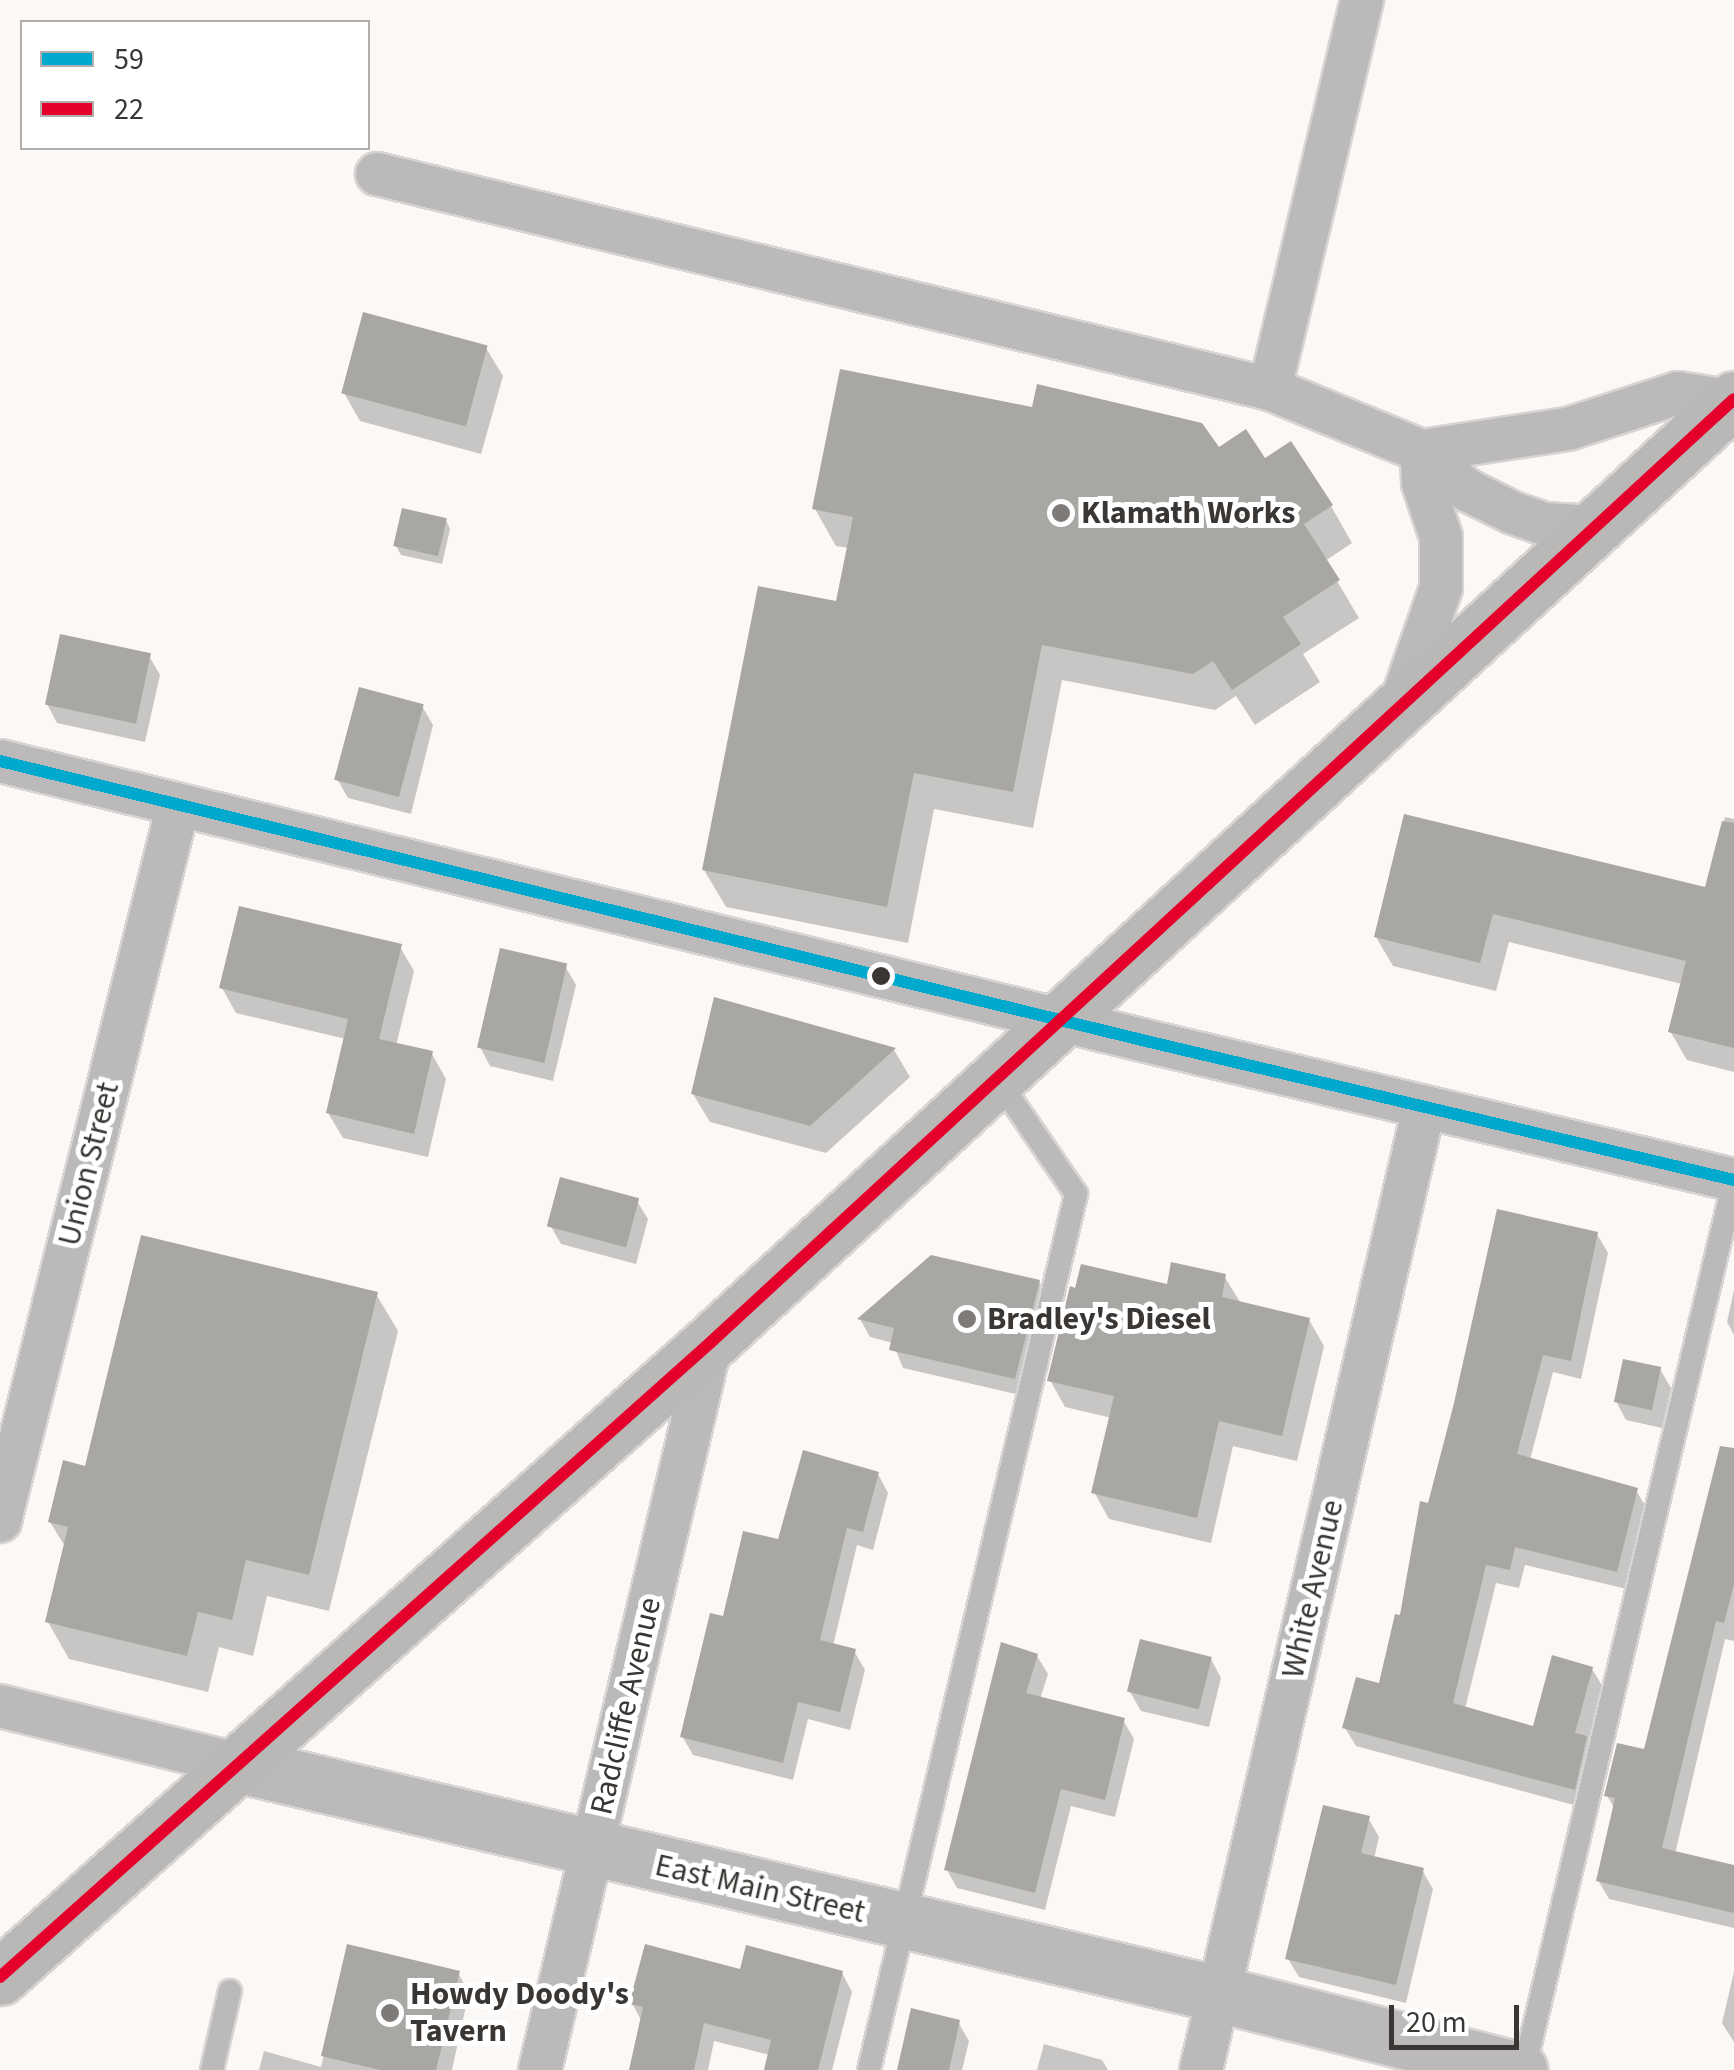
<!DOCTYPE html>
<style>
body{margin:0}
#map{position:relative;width:1734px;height:2070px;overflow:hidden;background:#fbf8f5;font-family:"Source Sans 3",sans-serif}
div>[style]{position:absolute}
.shadow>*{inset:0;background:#0003}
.building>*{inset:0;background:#a9a7a4;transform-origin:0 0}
.roads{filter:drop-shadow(2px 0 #d7d5d3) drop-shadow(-2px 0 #d7d5d3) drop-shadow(0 2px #d7d5d3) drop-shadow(0 -2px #d7d5d3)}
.service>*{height:22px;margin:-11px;padding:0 11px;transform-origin:11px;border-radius:11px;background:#bbb9b9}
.minor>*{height:42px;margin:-21px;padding:0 21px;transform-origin:21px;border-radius:21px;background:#bbb9b9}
.tertiary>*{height:55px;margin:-27.5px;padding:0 27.5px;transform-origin:27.5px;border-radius:27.5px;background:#bbb9b9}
.secondary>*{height:55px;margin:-27.5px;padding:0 27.5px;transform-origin:27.5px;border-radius:27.5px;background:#bab8b7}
.bus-1>*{height:12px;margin:-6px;padding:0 6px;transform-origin:6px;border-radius:6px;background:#00a9ce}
.bus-2>*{height:12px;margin:-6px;padding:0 6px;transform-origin:6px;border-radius:6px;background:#e4002b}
.dots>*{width:28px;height:28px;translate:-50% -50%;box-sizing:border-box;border:5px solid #fff;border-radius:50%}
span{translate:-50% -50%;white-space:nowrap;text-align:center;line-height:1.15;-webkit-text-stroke:10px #fff;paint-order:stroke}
.poi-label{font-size:32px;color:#393633;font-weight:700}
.left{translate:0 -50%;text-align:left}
.street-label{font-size:32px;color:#393633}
.legend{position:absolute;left:20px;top:20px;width:350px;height:130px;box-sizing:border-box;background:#fff;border:2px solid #b0afad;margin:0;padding:12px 18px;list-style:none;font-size:30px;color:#393633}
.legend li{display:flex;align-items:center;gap:20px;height:50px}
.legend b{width:50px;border:2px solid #b0afad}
.scale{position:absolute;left:1389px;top:2005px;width:130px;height:45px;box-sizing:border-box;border:5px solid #393633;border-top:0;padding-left:12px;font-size:30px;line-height:35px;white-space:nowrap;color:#393633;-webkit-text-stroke:8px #fff;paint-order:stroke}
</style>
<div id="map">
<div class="shadow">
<i style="clip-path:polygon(486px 348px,503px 376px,481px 454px,360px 421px,344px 393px)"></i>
<i style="clip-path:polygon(1218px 450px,1265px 462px,1331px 506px,1352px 543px,1325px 561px,1359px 618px,1303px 654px,1320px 682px,1255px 725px,1236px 696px,1215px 710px,1062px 680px,1033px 828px,934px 809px,908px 943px,726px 907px,704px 870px,838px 604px,849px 548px,836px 546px,815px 509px)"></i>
<i style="clip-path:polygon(446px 520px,450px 529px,442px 564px,401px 555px,396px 546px)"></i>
<i style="clip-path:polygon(149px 656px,160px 675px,145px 742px,57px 723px,47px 704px)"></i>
<i style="clip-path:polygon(422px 706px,433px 725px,411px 814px,348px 798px,337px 779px)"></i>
<i style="clip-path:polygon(1406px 817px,1707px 890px,1725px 817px,1734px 819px,1734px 1072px,1687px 1060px,1670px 1031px,1682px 984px,1509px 942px,1496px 991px,1393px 966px,1376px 937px)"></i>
<i style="clip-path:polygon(400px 947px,414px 971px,396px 1046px,432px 1054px,446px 1079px,428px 1157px,343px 1138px,328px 1113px,346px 1039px,236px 1013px,222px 988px)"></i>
<i style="clip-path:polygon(565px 966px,576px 985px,553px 1081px,490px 1066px,480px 1047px)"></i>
<i style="clip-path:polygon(715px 1000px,894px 1050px,910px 1077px,826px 1153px,710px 1122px,693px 1094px)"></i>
<i style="clip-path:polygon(637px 1201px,648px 1219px,636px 1264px,561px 1244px,550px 1225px)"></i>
<i style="clip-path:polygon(1597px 1234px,1608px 1253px,1581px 1379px,1553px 1372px,1530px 1460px,1636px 1490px,1647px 1509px,1627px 1589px,1525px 1565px,1519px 1588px,1496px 1583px,1465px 1709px,1535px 1729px,1592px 1669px,1603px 1687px,1588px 1742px,1597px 1757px,1585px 1808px,1356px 1746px,1345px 1728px,1381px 1686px,1429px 1506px)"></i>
<i style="clip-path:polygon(1224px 1276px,1240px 1302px,1309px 1320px,1324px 1346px,1297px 1461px,1233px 1446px,1211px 1543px,1109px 1519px,1094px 1492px,1112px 1418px,1065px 1407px,1050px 1380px,1168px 1287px)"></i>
<i style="clip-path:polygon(1039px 1282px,1050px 1300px,1025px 1396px,903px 1368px,893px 1343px,870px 1337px,860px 1319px)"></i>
<i style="clip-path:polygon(1734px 1290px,1734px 1335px,1727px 1322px)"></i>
<i style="clip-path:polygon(376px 1294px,398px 1331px,329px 1611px,267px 1596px,253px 1656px,219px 1647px,208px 1692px,69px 1659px,48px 1622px,66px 1548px,50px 1522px)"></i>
<i style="clip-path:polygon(1660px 1369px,1671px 1388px,1662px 1428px,1626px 1420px,1616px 1401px)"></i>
<i style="clip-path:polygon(878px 1474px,888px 1493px,873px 1550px,857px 1545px,833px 1646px,854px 1651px,865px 1670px,850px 1730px,808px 1719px,793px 1780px,693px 1755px,682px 1736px,725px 1619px,780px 1542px)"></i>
<i style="clip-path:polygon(1734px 1474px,1734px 1641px,1725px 1639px,1675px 1854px,1734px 1868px,1734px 1928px,1609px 1899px,1598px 1880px,1615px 1809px,1607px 1796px,1646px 1752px)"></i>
<i style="clip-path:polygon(1037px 1656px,1048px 1674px,1040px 1699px,1123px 1720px,1134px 1739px,1115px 1817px,1071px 1806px,1045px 1910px,957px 1888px,947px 1870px)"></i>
<i style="clip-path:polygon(1211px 1659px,1221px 1678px,1209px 1727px,1141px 1711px,1130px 1692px)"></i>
<i style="clip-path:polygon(1368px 1818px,1379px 1837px,1374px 1859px,1422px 1870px,1433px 1889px,1406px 2003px,1299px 1977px,1288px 1959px)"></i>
<i style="clip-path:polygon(349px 1948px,458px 1973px,469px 1992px,452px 2070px,259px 2070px,264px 2051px,321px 2067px)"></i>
<i style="clip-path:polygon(742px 1972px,842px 1973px,852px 1992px,832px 2070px,766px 2070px,770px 2055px,714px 2041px,708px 2070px,632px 2070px,642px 2022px,632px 2003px)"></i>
<i style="clip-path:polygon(1734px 1972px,1734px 2042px,1722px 2023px)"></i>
<i style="clip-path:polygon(958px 2022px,969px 2041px,962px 2070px,900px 2070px)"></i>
<i style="clip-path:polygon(1044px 2044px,1102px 2060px,1108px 2070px,1037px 2070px)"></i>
</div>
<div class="building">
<i style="left:363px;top:312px;width:129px;height:84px;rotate:15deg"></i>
<i style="clip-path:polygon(840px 369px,1032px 407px,1037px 384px,1202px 423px,1219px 447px,1246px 429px,1265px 458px,1291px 441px,1333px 505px,1304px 524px,1340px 580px,1283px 617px,1301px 644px,1232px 690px,1213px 661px,1193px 674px,1042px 645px,1013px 792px,914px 773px,887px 907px,702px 870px,758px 586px,836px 601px,853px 517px,812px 509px)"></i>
<i style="left:402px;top:508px;width:46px;height:39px;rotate:13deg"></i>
<i style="left:60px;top:634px;width:93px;height:72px;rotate:12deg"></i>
<i style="left:359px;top:687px;width:67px;height:96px;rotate:15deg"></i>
<i style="clip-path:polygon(1404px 814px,1705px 887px,1722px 821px,1734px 823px,1734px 1048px,1668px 1032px,1686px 961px,1493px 914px,1480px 963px,1374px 937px)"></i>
<i style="clip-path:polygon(239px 906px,402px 944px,379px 1039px,433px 1051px,414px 1134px,326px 1113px,348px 1019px,219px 988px)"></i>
<i style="left:500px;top:948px;width:69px;height:102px;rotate:13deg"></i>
<i style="clip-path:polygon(714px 997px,896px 1048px,810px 1126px,691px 1094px)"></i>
<i style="left:560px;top:1177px;width:82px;height:51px;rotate:15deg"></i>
<i style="clip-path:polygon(1497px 1209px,1598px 1232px,1571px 1361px,1543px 1355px,1517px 1454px,1638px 1488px,1617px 1572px,1515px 1547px,1510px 1570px,1486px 1565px,1453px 1703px,1533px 1726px,1552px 1655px,1593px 1667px,1575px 1733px,1587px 1736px,1575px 1790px,1342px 1728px,1356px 1677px,1379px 1683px,1395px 1614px,1400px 1615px,1420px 1501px,1428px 1503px,1454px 1403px)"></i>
<i style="clip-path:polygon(141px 1235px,378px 1292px,309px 1575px,246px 1560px,232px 1620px,198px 1612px,187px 1656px,45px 1622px,68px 1527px,48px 1522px,63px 1460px,85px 1466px)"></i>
<i style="clip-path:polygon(931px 1255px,1040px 1280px,1015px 1379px,889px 1350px,894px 1328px,857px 1319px)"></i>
<i style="clip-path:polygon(1171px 1262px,1226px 1274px,1222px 1297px,1310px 1318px,1282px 1436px,1219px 1421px,1197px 1518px,1091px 1493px,1114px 1396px,1047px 1381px,1070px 1286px,1075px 1288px,1081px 1264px,1167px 1284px)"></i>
<i style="left:1623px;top:1359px;width:39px;height:44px;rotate:12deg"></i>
<i style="clip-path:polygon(1720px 1446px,1734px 1448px,1734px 1584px,1724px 1623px,1716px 1621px,1662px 1848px,1734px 1865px,1734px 1913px,1596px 1881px,1615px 1798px,1604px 1796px,1617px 1743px,1644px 1749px)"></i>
<i style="clip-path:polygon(803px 1450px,879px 1472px,863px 1532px,847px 1528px,820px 1640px,856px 1649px,840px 1712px,798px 1702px,783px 1763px,680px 1737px,710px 1613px,723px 1616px,743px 1531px,778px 1539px)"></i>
<i style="left:1140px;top:1639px;width:74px;height:54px;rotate:14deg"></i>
<i style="clip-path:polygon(1001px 1642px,1038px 1654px,1026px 1693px,1125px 1718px,1105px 1800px,1061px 1789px,1035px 1893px,944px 1870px)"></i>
<i style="clip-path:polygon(1323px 1805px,1370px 1816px,1361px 1853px,1424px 1868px,1396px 1985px,1285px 1959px)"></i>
<i style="clip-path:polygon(347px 1944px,460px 1971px,436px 2070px,380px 2070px,321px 2056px)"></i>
<i style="clip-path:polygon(645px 1944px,740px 1969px,746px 1945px,843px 1971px,818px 2070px,764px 2070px,771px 2040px,704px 2023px,694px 2070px,629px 2070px,643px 2007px,629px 2004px)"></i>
<i style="clip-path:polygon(911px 2008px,960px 2020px,949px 2070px,897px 2070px)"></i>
</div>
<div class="roads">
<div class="service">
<i style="left:212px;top:2070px;width:81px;rotate:-77.2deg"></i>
<i style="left:869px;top:2070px;width:900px;rotate:-76.7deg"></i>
<i style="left:1076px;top:1194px;width:142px;rotate:-124.4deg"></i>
<i style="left:1524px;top:2070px;width:913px;rotate:-76.71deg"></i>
</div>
<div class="minor">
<i style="left:377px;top:174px;width:919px;rotate:13.54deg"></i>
<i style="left:1270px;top:389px;width:164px;rotate:22.2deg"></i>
<i style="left:1422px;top:451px;width:148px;rotate:-8.6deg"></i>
<i style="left:1568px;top:429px;width:116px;rotate:-18.1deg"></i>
<i style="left:1678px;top:393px;width:57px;rotate:9.1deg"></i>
<i style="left:1270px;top:389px;width:400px;rotate:-76.7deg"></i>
<i style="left:1422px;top:451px;width:60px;rotate:40.9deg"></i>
<i style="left:1467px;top:490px;width:51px;rotate:26.6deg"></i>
<i style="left:1513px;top:513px;width:34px;rotate:19deg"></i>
<i style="left:1545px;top:524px;width:49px;rotate:3.5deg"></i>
<i style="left:1402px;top:700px;width:119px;rotate:-70.8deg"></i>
<i style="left:1441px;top:588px;width:51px;rotate:-90deg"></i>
<i style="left:1441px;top:537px;width:57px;rotate:-108.4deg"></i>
<i style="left:1423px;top:483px;width:32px;rotate:-92deg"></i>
<i style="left:0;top:761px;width:1180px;rotate:13.73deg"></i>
<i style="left:1146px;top:1041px;width:604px;rotate:13.3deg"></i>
<i style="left:0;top:1521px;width:737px;rotate:-76.02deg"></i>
<i style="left:0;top:1706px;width:247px;rotate:13.8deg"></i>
<i style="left:540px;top:2070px;width:748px;rotate:-76.78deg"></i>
<i style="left:1201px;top:2070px;width:988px;rotate:-76.95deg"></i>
</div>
<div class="tertiary">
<i style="left:240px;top:1765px;width:1005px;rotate:13.17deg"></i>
<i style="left:1219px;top:1994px;width:310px;rotate:14.2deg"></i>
</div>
<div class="secondary">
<i style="left:0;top:1977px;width:953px;rotate:-41.77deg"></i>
<i style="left:711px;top:1342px;width:1391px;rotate:-42.67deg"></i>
</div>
</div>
<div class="bus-1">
<i style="left:0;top:761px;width:1180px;rotate:13.73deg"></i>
<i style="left:1146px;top:1041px;width:604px;rotate:13.3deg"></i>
</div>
<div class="bus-2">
<i style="left:0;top:1977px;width:953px;rotate:-41.77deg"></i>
<i style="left:711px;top:1342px;width:1391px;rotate:-42.67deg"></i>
</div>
<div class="dots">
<i style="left:1061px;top:513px;background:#7d7a77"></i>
<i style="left:881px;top:976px;background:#393633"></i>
<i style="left:967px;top:1319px;background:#7d7a77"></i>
<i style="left:390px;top:2013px;background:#7d7a77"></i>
</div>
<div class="poi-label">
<span class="left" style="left:1081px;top:513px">Klamath Works</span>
<span class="left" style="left:987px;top:1319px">Bradley's Diesel</span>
<span class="left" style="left:410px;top:2013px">Howdy Doody's<br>Tavern</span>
</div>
<div class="street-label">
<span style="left:89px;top:1164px;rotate:-76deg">Union Street</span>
<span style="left:1313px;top:1589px;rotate:-77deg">White Avenue</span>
<span style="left:626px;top:1706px;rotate:-77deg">Radcliffe Avenue</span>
<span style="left:760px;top:1889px;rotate:13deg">East Main Street</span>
</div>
<ul class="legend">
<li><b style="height:12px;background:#00a9ce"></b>59</li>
<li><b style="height:12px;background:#e4002b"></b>22</li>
</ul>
<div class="scale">20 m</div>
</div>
